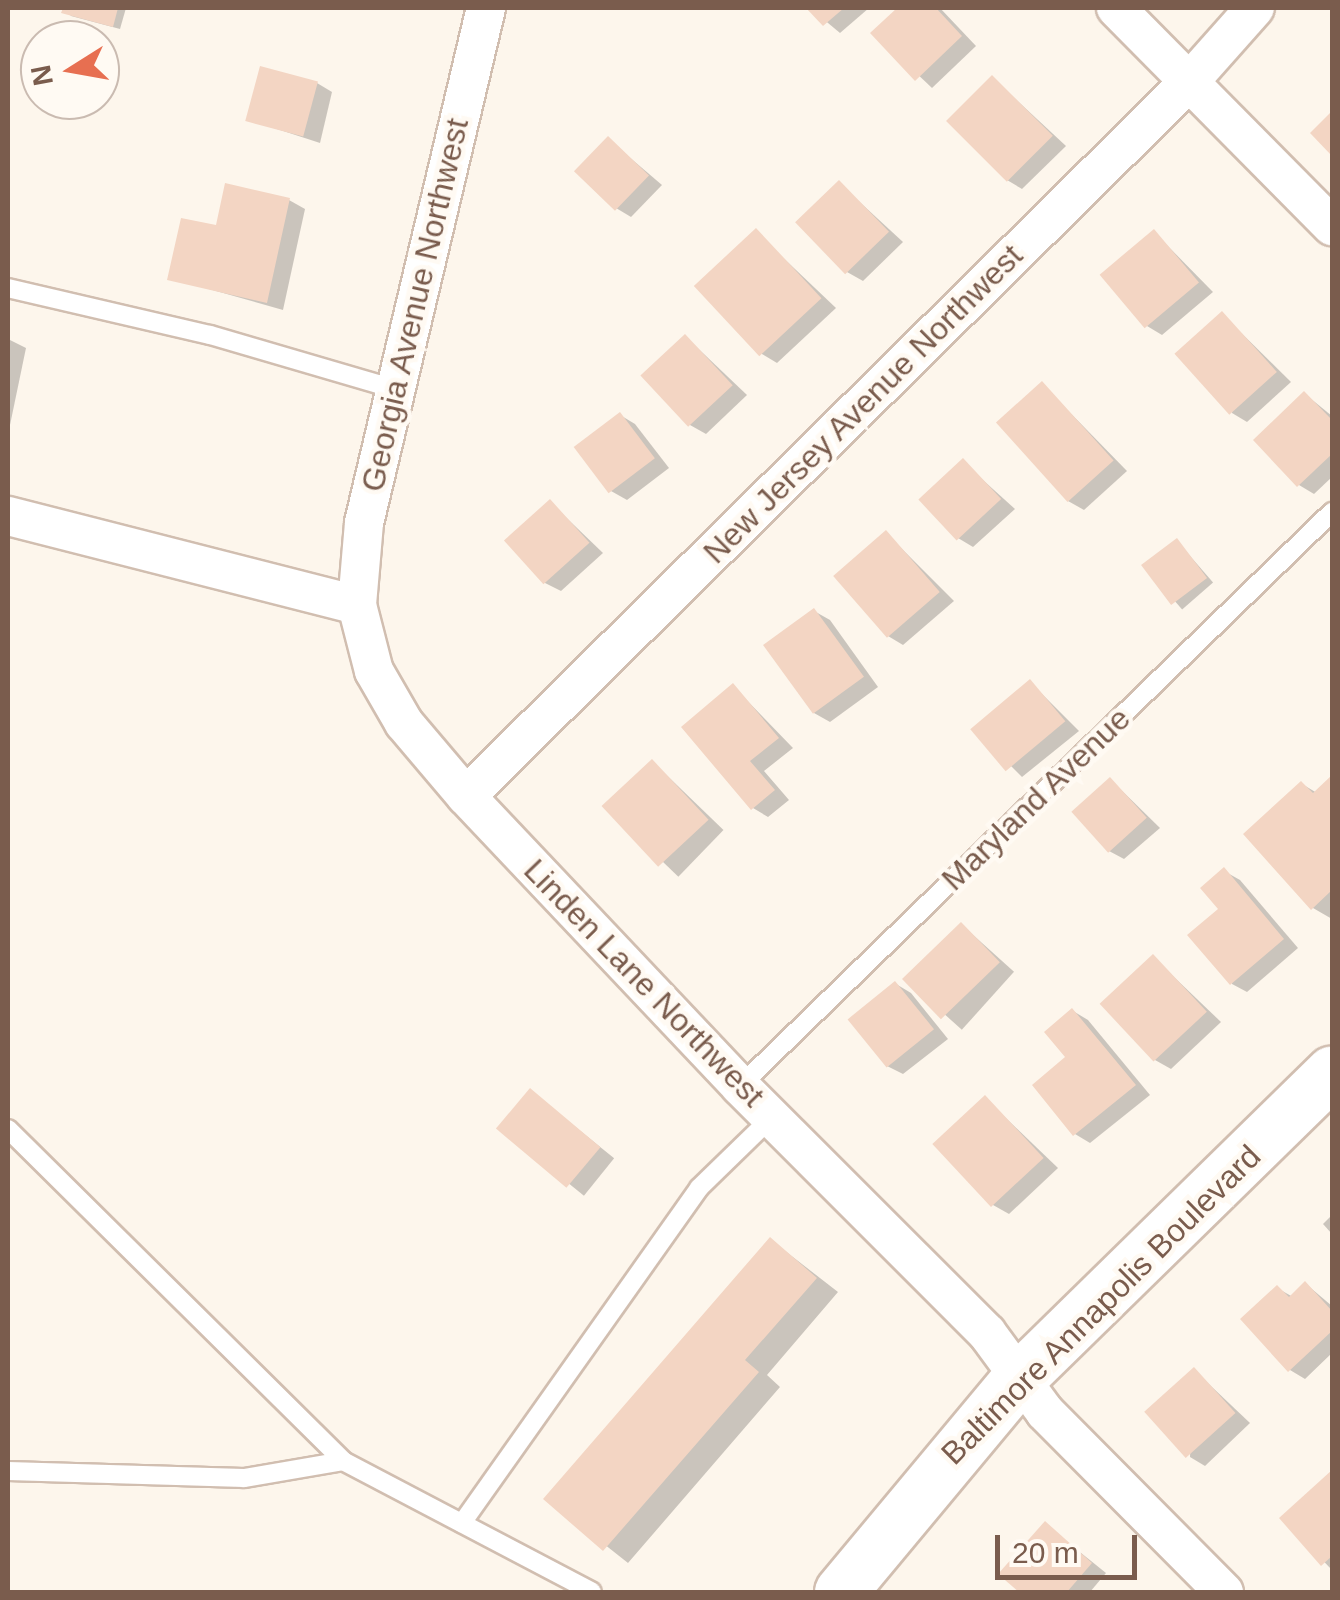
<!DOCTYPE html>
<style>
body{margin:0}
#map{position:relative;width:1340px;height:1600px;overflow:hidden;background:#fdf6ec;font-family:Arial,sans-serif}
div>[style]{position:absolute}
.shadow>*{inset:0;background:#0003;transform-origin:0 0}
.building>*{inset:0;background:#f3d5c3;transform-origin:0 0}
.roads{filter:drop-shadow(2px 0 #d1beb0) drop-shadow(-2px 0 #d1beb0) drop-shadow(0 2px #d1beb0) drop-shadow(0 -2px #d1beb0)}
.service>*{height:18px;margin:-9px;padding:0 9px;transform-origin:9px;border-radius:9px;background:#fff}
.minor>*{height:38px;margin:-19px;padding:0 19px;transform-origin:19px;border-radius:19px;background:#fff}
.secondary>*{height:52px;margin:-26px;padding:0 26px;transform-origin:26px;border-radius:26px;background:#fff}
span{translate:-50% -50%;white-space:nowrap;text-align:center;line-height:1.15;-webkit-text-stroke:9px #fffaf3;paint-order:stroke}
.street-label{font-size:32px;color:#7a5c4d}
.frame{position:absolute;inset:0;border:10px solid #7a5c4d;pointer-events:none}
.north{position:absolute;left:20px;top:20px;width:100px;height:100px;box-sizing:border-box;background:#fffaf3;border:2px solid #cabbb1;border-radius:50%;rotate:259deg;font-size:28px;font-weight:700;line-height:40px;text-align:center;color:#7a5c4d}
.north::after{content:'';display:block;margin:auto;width:35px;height:45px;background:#e76f51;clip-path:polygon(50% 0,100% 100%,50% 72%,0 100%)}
.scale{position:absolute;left:995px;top:1535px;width:142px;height:45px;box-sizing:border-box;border:5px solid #7a5c4d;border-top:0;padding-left:12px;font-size:30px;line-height:35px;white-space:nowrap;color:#7a5c4d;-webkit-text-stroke:8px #fffaf3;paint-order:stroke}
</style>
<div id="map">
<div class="shadow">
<i style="clip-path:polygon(65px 8px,126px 8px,120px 29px,71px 16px)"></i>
<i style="clip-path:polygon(810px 8px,869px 8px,840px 33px)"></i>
<i style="clip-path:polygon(901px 8px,940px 8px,976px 46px,932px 88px,874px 33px)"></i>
<i style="clip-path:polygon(993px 78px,1066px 146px,1022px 189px,1007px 180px)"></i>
<i style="clip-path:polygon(317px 83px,332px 92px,320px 143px,249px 120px)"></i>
<i style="clip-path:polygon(608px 139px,662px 185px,631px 217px,616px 208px)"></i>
<i style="clip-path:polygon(839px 183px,903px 242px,863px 281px,847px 272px)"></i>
<i style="clip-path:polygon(289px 200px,305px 209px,283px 310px,170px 278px)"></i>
<i style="clip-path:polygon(756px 232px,836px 308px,777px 363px,762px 354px)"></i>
<i style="clip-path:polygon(1154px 232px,1213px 292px,1162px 335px,1147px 326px)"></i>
<i style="clip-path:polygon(1223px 315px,1291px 382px,1247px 422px,1232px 413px)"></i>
<i style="clip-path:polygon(686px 337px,747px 395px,706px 434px,690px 425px)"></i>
<i style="clip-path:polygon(8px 339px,26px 348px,10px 425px,8px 424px)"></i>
<i style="clip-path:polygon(1042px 384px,1127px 471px,1084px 510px,1068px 501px)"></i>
<i style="clip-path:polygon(1305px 394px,1332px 416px,1332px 477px,1314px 494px,1299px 485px)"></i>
<i style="clip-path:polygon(620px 415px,635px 424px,669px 468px,627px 500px,611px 491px)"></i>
<i style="clip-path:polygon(963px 462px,1015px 509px,973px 547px,958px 538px)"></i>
<i style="clip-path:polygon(550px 502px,603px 553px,561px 591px,545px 583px)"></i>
<i style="clip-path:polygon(886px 533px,954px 601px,903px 645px,888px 636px)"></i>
<i style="left:1177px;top:541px;width:55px;height:41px;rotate:49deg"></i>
<i style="clip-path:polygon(814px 611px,830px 620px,878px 687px,830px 722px,814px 713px)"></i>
<i style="clip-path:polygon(1030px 682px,1079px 731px,1022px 777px,974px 729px)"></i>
<i style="clip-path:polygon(733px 686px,793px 748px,764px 771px,789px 800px,768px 817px,753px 808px)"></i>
<i style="left:653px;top:762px;width:98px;height:65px;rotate:44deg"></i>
<i style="clip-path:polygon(1332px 779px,1332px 919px,1313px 908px,1302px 784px,1317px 793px)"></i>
<i style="clip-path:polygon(1111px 780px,1160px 828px,1124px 859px,1109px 851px)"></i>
<i style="clip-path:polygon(1224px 871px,1240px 880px,1298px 948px,1247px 992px,1232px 984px)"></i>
<i style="left:962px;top:925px;width:70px;height:78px;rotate:42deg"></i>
<i style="clip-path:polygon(1153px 957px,1221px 1022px,1171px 1069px,1155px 1060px)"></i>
<i style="clip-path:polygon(896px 984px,911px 993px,948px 1039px,903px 1074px,887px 1066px)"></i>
<i style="clip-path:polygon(1073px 1011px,1088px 1020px,1150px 1095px,1090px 1143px,1075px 1134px)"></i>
<i style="left:531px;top:1091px;width:107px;height:48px;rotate:39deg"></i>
<i style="clip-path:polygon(985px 1098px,1058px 1168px,1009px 1214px,993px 1205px)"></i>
<i style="clip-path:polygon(1332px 1215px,1332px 1234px,1323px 1224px)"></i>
<i style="clip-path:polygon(771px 1240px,838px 1292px,767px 1375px,780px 1387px,628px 1563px,547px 1499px)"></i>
<i style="clip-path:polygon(1306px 1284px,1332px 1306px,1332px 1353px,1305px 1379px,1290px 1370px,1277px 1288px,1293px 1297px)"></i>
<i style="clip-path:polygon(1194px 1370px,1250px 1423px,1205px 1466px,1190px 1457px)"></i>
<i style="clip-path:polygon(1332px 1474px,1332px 1570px,1282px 1518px)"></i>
<i style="clip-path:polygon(1045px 1524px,1106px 1573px,1090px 1592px,1023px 1592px,1001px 1574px)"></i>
</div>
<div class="building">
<i style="clip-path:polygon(63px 8px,118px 8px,113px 27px,61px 13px)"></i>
<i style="clip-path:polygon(806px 8px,844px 8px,823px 26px)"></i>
<i style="clip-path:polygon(897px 8px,936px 8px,962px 36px,915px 81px,870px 33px)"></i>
<i style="left:260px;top:66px;width:60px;height:57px;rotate:15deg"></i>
<i style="left:992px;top:75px;width:86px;height:65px;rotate:45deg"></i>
<i style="clip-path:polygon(1332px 111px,1332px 156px,1310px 133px)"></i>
<i style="left:608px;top:136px;width:57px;height:49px;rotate:44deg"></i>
<i style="left:839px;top:180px;width:72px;height:61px;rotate:46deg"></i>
<i style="clip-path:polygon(225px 183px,290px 198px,267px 303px,167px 280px,181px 218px,216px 225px)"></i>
<i style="left:756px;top:228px;width:96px;height:85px;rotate:47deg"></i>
<i style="left:1154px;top:229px;width:70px;height:71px;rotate:50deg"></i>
<i style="left:1222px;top:311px;width:82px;height:64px;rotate:48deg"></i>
<i style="left:685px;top:334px;width:70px;height:61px;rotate:47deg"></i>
<i style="left:1042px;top:381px;width:107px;height:62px;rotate:48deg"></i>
<i style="clip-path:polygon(1304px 391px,1332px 420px,1332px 454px,1297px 487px,1253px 440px)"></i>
<i style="left:620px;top:412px;width:58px;height:58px;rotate:53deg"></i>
<i style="left:963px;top:458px;width:56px;height:61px;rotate:47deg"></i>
<i style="left:550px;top:499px;width:59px;height:62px;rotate:48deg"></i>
<i style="left:886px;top:530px;width:82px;height:70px;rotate:49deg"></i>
<i style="left:1177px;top:538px;width:50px;height:45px;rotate:53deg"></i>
<i style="left:814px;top:608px;width:85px;height:63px;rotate:54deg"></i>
<i style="left:1030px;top:679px;width:55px;height:78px;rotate:50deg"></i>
<i style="clip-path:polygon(733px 683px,779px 738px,750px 761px,775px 790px,751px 810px,681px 727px)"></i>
<i style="left:652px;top:759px;width:83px;height:69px;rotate:47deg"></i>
<i style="clip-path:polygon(1332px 775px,1332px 890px,1311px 910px,1243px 834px,1301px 781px,1313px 793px)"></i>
<i style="left:1110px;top:777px;width:55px;height:52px;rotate:48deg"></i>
<i style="clip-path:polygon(1224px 867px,1284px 939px,1230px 985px,1187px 935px,1218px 909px,1200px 888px)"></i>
<i style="left:961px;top:922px;width:56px;height:82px;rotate:46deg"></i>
<i style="left:1153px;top:954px;width:79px;height:73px;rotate:47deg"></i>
<i style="left:895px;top:981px;width:62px;height:61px;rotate:51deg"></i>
<i style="clip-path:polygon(1072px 1008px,1136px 1085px,1073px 1136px,1032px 1085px,1065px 1057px,1044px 1032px)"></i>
<i style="left:530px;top:1088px;width:92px;height:53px;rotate:40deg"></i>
<i style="left:985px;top:1095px;width:86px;height:72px;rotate:47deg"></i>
<i style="clip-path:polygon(770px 1237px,817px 1278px,745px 1360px,759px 1372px,603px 1551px,543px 1499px)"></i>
<i style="clip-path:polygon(1305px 1281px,1332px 1311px,1332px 1331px,1288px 1372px,1240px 1319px,1277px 1285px,1289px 1297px)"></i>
<i style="left:1194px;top:1367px;width:62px;height:67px;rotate:48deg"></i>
<i style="clip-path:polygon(1332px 1470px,1332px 1556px,1321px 1566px,1279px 1518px)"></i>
<i style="clip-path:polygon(1045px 1521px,1092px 1563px,1067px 1592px,1019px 1592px,998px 1574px)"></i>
</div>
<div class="roads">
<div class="service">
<i style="left:8px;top:288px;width:207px;rotate:13.1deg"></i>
<i style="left:210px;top:335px;width:193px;rotate:16.3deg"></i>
<i style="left:740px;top:1086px;width:825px;rotate:-44.12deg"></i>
<i style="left:8px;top:1129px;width:472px;rotate:44.7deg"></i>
<i style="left:343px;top:1461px;width:281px;rotate:27.7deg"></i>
<i style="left:8px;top:1471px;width:236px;rotate:1.7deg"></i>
<i style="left:244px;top:1478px;width:100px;rotate:-9.7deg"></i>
<i style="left:462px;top:1523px;width:410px;rotate:-54.7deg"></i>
<i style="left:699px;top:1188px;width:102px;rotate:-44.2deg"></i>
</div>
<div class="minor">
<i style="left:486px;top:8px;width:529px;rotate:103.33deg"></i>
<i style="left:364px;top:523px;width:82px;rotate:94.9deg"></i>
<i style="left:357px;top:605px;width:68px;rotate:75.6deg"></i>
<i style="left:374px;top:671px;width:60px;rotate:60deg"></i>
<i style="left:404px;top:723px;width:96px;rotate:49.7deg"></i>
<i style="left:466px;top:796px;width:399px;rotate:46.6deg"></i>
<i style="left:740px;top:1086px;width:349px;rotate:45deg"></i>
<i style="left:987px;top:1333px;width:98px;rotate:53.7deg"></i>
<i style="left:1045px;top:1412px;width:254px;rotate:45.2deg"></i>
<i style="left:1116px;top:8px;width:307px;rotate:45.3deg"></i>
<i style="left:8px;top:516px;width:360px;rotate:14.3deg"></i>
<i style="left:466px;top:796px;width:1019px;rotate:-44.64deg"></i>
<i style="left:1191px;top:80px;width:96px;rotate:-48.4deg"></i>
</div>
<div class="secondary">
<i style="left:841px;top:1592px;width:275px;rotate:-50.2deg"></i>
<i style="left:1017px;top:1381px;width:441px;rotate:-44.4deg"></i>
</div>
</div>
<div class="street-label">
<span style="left:415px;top:305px;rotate:-77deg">Georgia Avenue Northwest</span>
<span style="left:863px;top:404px;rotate:-45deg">New Jersey Avenue Northwest</span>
<span style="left:1036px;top:799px;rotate:-44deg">Maryland Avenue</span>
<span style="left:644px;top:983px;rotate:46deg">Linden Lane Northwest</span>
<span style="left:1101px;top:1305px;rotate:-45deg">Baltimore Annapolis Boulevard</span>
</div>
<div class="frame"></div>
<div class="north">N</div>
<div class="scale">20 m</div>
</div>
